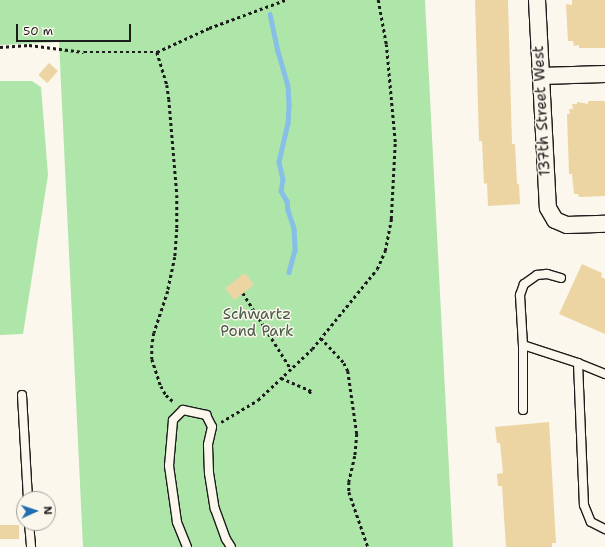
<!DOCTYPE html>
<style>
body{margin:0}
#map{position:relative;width:605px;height:547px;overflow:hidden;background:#fbf7ec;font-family:"Shantell Sans",sans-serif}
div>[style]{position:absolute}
.green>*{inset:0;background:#aee6aa}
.stream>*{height:4.5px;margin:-2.25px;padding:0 2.25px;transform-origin:2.25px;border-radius:2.25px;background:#88bfe6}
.building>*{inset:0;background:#edd4a3;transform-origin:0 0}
.path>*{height:2.5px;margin-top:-1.25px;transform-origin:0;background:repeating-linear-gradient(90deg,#1c1c1c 0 3px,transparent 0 6px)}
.roads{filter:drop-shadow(1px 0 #1c1c1c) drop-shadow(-1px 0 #1c1c1c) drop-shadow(0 1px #1c1c1c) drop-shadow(0 -1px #1c1c1c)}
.service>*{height:8px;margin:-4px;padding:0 4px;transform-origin:4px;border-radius:4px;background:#fbf7ec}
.minor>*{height:16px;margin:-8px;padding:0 8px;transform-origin:8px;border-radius:8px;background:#fbf7ec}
span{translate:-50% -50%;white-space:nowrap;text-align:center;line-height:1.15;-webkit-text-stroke:3px #fbf7ec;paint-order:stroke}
.street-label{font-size:15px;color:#1c1c1c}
.park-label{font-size:15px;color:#485947}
.north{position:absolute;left:16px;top:491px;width:40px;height:40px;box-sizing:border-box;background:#fbf7ec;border:1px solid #a29f99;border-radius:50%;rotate:87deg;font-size:11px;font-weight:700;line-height:16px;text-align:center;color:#1c1c1c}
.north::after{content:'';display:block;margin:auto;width:14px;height:18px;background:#1f6fb2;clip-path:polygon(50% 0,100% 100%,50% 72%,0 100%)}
.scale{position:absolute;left:16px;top:24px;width:115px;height:18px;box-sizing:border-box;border:2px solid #1c1c1c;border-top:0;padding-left:5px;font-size:12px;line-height:14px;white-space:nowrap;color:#1c1c1c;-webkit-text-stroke:3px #fbf7ec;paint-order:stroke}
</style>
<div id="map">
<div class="green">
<i style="clip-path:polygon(0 0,425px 0,453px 547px,83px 547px,59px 42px,0 45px)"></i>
<i style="clip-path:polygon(0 81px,32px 81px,41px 87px,48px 175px,23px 334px,0 335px)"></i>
</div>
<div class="stream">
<i style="left:270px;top:14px;width:38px;rotate:78deg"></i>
<i style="left:278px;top:51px;width:35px;rotate:74deg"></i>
<i style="left:288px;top:85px;width:21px;rotate:87deg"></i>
<i style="left:289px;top:106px;width:17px;rotate:93deg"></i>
<i style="left:288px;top:123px;width:40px;rotate:103deg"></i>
<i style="left:279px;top:162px;width:17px;rotate:77deg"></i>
<i style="left:283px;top:179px;width:12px;rotate:99deg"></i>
<i style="left:281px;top:191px;width:12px;rotate:59deg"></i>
<i style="left:287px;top:201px;width:9px;rotate:84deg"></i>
<i style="left:288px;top:210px;width:20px;rotate:72deg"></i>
<i style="left:294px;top:229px;width:21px;rotate:87deg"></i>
<i style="left:295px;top:250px;width:23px;rotate:105deg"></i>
</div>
<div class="building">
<i style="clip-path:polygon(475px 0,508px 0,512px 144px,515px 144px,517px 184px,519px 184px,520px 204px,488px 206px,487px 183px,484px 184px,482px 141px,479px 141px)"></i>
<i style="clip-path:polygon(572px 0,605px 0,605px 48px,579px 48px,579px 45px,574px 46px,573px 41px,568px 41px,566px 4px,572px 5px)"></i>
<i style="left:49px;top:63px;width:12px;height:16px;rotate:42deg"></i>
<i style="clip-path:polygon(588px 101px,605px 101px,605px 196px,579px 197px,578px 194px,574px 194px,572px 174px,569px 174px,567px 114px,570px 114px,569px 109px,573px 109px,572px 104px,577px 104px,577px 102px,588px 104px)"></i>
<i style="clip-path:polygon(582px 264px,602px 273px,601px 277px,605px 279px,605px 334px,559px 314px)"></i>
<i style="left:245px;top:273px;width:15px;height:25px;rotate:53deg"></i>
<i style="clip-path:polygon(549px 422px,556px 543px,552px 543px,552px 547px,506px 547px,502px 486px,498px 486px,497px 474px,503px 473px,500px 443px,497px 443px,495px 427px)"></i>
<i style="left:19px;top:525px;width:14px;height:19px;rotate:90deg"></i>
</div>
<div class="path">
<i style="left:0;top:47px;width:29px;rotate:-4deg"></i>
<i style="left:29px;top:45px;width:55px;rotate:7.3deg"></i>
<i style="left:84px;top:52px;width:73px"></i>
<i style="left:157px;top:52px;width:57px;rotate:-24.8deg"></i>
<i style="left:209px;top:28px;width:81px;rotate:-20.2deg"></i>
<i style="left:157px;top:52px;width:34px;rotate:73deg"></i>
<i style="left:167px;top:85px;width:14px;rotate:82deg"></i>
<i style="left:169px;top:99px;width:96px;rotate:85.2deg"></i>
<i style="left:177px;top:195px;width:34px;rotate:90deg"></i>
<i style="left:177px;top:229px;width:28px;rotate:94deg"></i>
<i style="left:175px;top:257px;width:35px;rotate:102deg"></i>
<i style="left:168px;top:291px;width:44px;rotate:108.4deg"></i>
<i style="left:154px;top:333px;width:12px;rotate:99deg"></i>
<i style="left:152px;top:345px;width:14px;rotate:90deg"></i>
<i style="left:152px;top:359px;width:28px;rotate:72deg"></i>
<i style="left:161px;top:386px;width:10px;rotate:61deg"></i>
<i style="left:166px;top:395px;width:12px;rotate:42deg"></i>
<i style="left:243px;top:293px;width:90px;rotate:57.7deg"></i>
<i style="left:321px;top:338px;width:34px;rotate:47deg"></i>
<i style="left:344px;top:363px;width:9px;rotate:63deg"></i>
<i style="left:348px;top:371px;width:64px;rotate:81.9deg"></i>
<i style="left:357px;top:434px;width:22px;rotate:95deg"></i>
<i style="left:355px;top:456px;width:27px;rotate:103deg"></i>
<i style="left:349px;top:482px;width:10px;rotate:90deg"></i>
<i style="left:349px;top:492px;width:58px;rotate:70.9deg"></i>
<i style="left:281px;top:378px;width:33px;rotate:23deg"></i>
<i style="left:311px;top:391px;width:6px;rotate:121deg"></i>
<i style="left:221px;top:422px;width:43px;rotate:-30.7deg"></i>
<i style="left:258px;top:400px;width:74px;rotate:-43.4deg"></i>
<i style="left:312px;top:349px;width:103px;rotate:-50.9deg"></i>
<i style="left:377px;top:269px;width:20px;rotate:-66deg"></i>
<i style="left:385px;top:251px;width:33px;rotate:-79deg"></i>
<i style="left:391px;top:219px;width:77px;rotate:-87deg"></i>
<i style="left:395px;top:142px;width:98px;rotate:-95.2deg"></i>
<i style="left:386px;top:44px;width:45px;rotate:-100.3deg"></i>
</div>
<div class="roads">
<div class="service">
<i style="left:561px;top:278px;width:15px;rotate:-164deg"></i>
<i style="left:547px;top:274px;width:10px;rotate:174deg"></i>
<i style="left:537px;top:275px;width:16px;rotate:145deg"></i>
<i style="left:524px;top:284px;width:12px;rotate:110deg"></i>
<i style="left:520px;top:295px;width:50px;rotate:86.6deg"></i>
<i style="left:523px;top:345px;width:58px;rotate:18.1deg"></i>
<i style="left:523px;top:345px;width:65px;rotate:90deg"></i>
<i style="left:605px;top:374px;width:29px;rotate:-158deg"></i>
<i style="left:578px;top:363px;width:142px;rotate:87.6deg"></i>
<i style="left:584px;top:505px;width:18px;rotate:68deg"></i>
<i style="left:591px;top:522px;width:16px;rotate:27deg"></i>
<i style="left:22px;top:395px;width:104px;rotate:86.7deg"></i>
<i style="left:29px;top:523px;width:24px;rotate:85deg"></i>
<i style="left:187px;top:547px;width:27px;rotate:-112deg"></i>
<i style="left:177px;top:522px;width:57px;rotate:-98.1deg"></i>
<i style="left:169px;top:466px;width:46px;rotate:-85deg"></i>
<i style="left:173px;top:420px;width:14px;rotate:-45deg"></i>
<i style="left:183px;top:410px;width:24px;rotate:12deg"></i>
<i style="left:206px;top:415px;width:13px;rotate:63deg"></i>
<i style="left:212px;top:427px;width:18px;rotate:103deg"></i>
<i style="left:208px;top:445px;width:28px;rotate:88deg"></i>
<i style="left:209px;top:473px;width:36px;rotate:81deg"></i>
<i style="left:215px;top:509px;width:32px;rotate:70deg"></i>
<i style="left:226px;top:539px;width:9px;rotate:58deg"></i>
</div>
<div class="minor">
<i style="left:537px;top:0;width:208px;rotate:87deg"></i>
<i style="left:548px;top:208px;width:14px;rotate:60deg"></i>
<i style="left:555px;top:220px;width:13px;rotate:23deg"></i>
<i style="left:567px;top:225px;width:38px;rotate:-2deg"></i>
<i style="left:541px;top:76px;width:64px;rotate:-1.8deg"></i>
</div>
</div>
<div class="street-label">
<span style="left:542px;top:111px;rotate:-93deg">137th Street West</span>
</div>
<div class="park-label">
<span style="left:257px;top:323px">Schwartz<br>Pond Park</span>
</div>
<div class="north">N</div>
<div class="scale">50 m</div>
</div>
